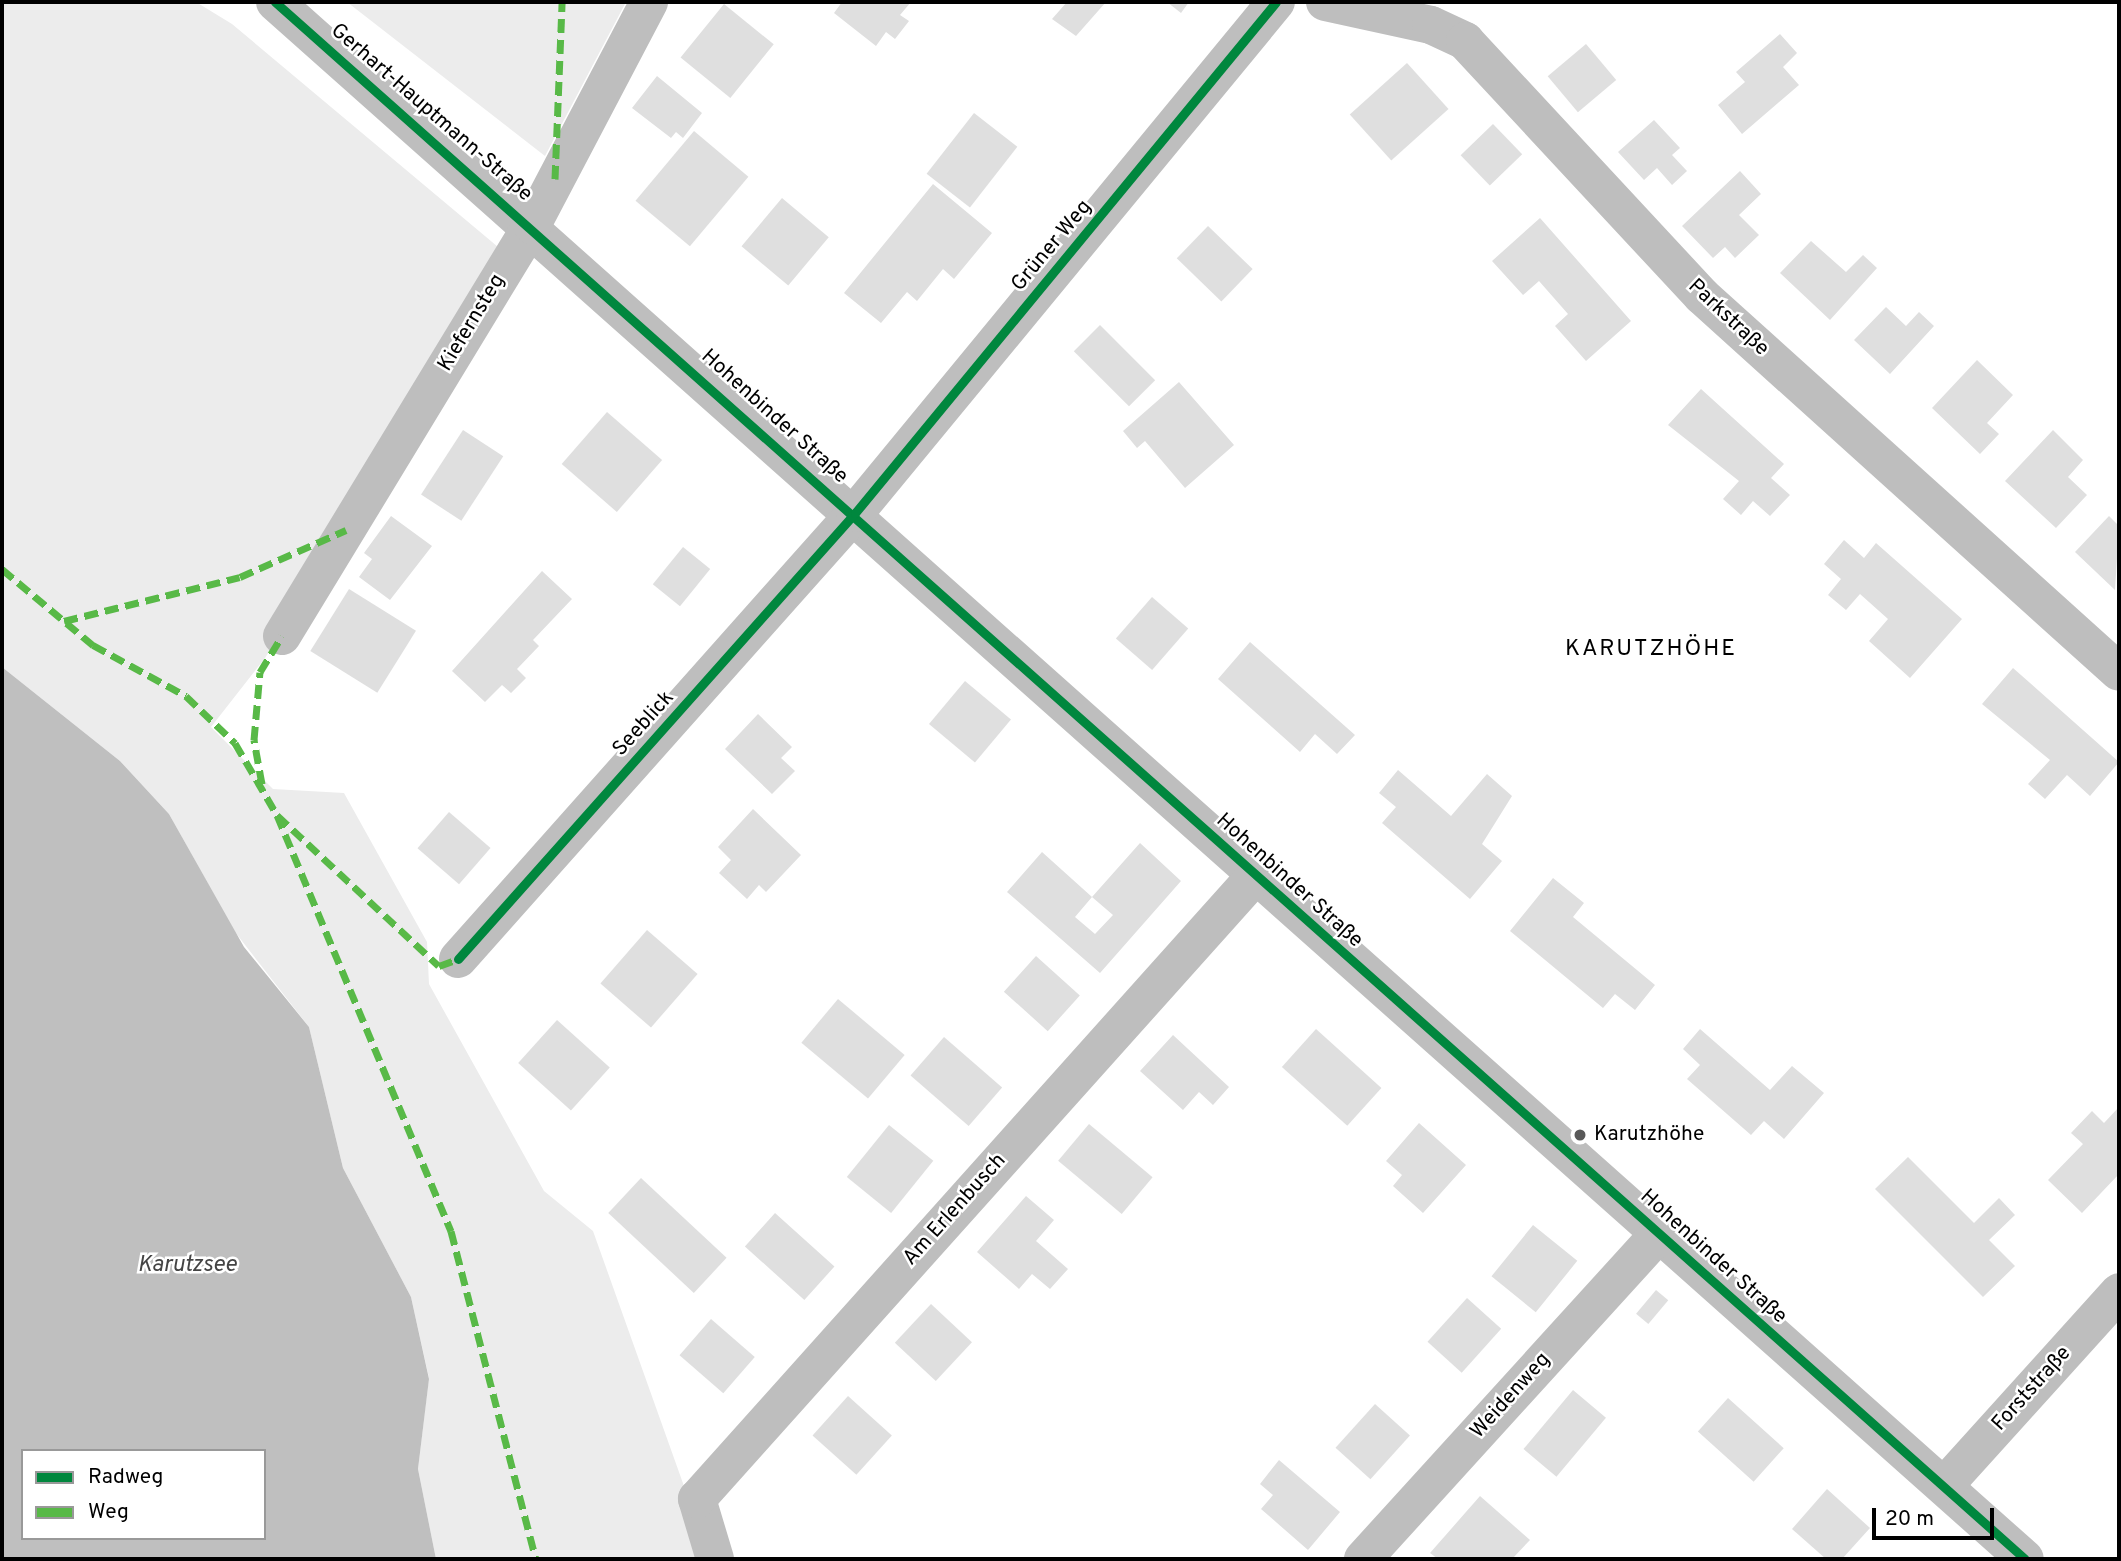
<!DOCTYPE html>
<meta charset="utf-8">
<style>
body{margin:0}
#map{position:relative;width:2121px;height:1561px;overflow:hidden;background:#fff;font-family:Overpass,sans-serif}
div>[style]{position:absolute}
.green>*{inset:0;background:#ececec}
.water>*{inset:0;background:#bfbfbf}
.building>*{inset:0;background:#dfdfdf;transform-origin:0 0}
.minor>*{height:38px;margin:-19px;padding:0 19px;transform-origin:19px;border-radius:19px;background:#bebebe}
.quiet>*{height:7px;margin-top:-3.5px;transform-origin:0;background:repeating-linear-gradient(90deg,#58b947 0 14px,transparent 0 21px)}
.cycleway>*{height:9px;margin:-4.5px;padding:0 4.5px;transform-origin:4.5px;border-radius:4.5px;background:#00873e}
.dots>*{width:19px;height:19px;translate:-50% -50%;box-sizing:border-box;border:4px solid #fff;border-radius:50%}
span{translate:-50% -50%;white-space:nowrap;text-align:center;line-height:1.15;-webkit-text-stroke:5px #fff;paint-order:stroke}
.street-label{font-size:21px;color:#000}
.poi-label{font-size:21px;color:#000}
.left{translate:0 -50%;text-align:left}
.neighbourhood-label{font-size:23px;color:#000;letter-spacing:2px}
.water-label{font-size:23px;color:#444;font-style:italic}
.frame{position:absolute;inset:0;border:4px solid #000;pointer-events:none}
.legend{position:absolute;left:21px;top:1449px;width:245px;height:91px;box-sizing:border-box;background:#fff;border:2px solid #999;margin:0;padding:9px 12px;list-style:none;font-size:21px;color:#000}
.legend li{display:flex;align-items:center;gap:14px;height:35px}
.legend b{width:35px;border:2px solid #999}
.scale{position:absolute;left:1872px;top:1508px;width:122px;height:32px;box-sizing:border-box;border:4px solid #000;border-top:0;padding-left:9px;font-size:21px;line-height:24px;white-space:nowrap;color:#000;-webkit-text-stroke:5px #fff;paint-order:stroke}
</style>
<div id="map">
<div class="green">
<i style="clip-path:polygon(2px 2px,196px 2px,232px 24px,510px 257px,368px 499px,265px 658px,211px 727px,273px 789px,344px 793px,427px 942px,429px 984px,544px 1191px,593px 1231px,710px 1559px,436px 1559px,418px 1469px,429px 1378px,411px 1297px,343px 1168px,309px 1027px,235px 932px,169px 814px,120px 761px,2px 667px)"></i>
<i style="clip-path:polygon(347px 2px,626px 2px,545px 156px)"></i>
</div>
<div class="water">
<i style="clip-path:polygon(evenodd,2px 667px,120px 761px,169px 814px,244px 947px,309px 1027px,343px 1168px,411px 1297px,429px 1379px,418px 1469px,436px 1559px,2px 1559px,2px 667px,23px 1451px,264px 1451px,264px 1538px,23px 1538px,23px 1451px)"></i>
</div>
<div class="building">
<i style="clip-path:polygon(842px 2px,911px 2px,900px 15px,909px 21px,895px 39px,886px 32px,876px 46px,834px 13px)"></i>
<i style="clip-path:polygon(1067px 2px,1106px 2px,1076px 36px,1052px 19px)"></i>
<i style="clip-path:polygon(1167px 2px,1189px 2px,1181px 13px)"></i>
<i style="left:724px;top:4px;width:64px;height:69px;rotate:39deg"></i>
<i style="clip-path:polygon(1780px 34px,1797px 53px,1783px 67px,1799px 85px,1742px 134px,1718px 105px,1745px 82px,1736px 72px)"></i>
<i style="left:1586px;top:44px;width:47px;height:50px;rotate:50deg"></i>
<i style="left:1407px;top:63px;width:62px;height:77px;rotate:48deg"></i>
<i style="clip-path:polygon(657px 76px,702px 113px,683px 138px,676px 132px,671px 138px,632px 108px)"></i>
<i style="left:974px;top:113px;width:55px;height:77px;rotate:38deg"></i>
<i style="clip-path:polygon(1654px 120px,1680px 148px,1672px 155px,1687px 171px,1672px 185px,1657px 168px,1644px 180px,1618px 152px)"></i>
<i style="left:1493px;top:124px;width:42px;height:45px;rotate:46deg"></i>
<i style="left:694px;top:131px;width:71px;height:91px;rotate:40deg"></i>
<i style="clip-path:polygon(1740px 171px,1761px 194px,1739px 215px,1759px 235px,1735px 258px,1725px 247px,1713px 258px,1682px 226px)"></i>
<i style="clip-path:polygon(933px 184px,992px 233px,954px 279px,943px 269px,917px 301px,907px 292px,881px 323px,844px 293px)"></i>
<i style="left:782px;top:198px;width:61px;height:63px;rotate:40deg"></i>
<i style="clip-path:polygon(1540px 218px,1631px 321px,1586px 361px,1555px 326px,1568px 314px,1539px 281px,1523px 295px,1492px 261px)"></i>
<i style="left:1208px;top:226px;width:62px;height:45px;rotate:44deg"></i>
<i style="clip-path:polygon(1811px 241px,1846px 272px,1863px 255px,1877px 268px,1830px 320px,1780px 273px)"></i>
<i style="clip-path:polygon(1886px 307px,1906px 326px,1919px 312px,1934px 326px,1890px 374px,1854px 340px)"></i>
<i style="left:1100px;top:325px;width:78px;height:37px;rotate:45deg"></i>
<i style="clip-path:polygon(1977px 360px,2013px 395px,1987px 423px,1999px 434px,1980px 454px,1932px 408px)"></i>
<i style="clip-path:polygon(1179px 382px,1234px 445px,1185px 488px,1145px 441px,1137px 448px,1123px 431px)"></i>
<i style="clip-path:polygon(1701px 389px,1784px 464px,1771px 478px,1790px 495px,1770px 516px,1753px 501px,1741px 515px,1723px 499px,1739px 481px,1668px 425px)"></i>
<i style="left:607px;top:412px;width:73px;height:69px;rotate:41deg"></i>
<i style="left:463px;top:430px;width:48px;height:77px;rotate:33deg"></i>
<i style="clip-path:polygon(2053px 430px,2083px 460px,2068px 477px,2087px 495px,2056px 528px,2005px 481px)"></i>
<i style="clip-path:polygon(391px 516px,432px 546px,390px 600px,359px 577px,372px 559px,364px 553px)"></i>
<i style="clip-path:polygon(2109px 516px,2119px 526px,2115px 590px,2075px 552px)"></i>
<i style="clip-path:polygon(1844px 540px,1864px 558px,1876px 543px,1962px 619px,1910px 678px,1869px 641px,1888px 619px,1860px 594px,1846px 610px,1828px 595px,1841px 579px,1824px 564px)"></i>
<i style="left:683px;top:547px;width:35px;height:48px;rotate:39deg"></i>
<i style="clip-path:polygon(542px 571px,572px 599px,533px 640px,539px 646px,517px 669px,526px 678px,511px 693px,502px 685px,485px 702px,452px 671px)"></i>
<i style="left:349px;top:589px;width:79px;height:73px;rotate:32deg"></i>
<i style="left:1152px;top:597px;width:48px;height:55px;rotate:41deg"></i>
<i style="clip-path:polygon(1250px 642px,1355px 735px,1337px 754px,1315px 734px,1300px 752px,1218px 679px)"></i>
<i style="clip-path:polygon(2013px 668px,2119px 762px,2090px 796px,2067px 775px,2045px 799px,2028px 784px,2050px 760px,1982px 704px)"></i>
<i style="left:965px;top:681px;width:60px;height:56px;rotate:40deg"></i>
<i style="clip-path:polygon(758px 714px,792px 747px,781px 758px,795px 771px,772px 794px,725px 749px)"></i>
<i style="clip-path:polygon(1398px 770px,1451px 816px,1487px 774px,1512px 796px,1482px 844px,1502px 861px,1470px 899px,1382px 823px,1396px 807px,1379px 793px)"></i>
<i style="clip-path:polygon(753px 809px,801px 855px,766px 892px,759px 885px,747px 899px,719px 873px,731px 860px,718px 847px)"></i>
<i style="left:449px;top:812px;width:55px;height:48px;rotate:41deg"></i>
<i style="clip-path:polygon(1140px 843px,1181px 881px,1100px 973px,1007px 892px,1042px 852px,1092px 897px,1075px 917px,1095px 934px,1113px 915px,1092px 897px)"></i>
<i style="clip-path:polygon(1553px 878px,1584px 903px,1573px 917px,1655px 985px,1635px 1010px,1615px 994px,1603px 1008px,1510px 931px)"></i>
<i style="left:647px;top:930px;width:67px;height:71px;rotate:41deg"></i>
<i style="left:1036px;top:956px;width:59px;height:48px;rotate:42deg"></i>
<i style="left:838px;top:999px;width:87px;height:57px;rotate:40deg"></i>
<i style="left:557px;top:1020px;width:71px;height:58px;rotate:42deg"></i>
<i style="left:1316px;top:1029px;width:88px;height:51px;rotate:42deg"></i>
<i style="clip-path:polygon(1700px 1029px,1770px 1090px,1792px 1066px,1824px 1093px,1784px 1139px,1764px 1121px,1751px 1135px,1687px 1079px,1700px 1065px,1683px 1049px)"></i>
<i style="clip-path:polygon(1173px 1035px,1229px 1087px,1213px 1105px,1199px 1092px,1183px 1110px,1140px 1071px)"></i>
<i style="left:944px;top:1037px;width:77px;height:51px;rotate:41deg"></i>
<i style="clip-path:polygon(2119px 1107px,2119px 1174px,2082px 1213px,2048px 1180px,2083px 1144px,2071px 1133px,2092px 1111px,2104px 1123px)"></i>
<i style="clip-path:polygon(1419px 1123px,1466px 1165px,1423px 1213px,1393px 1186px,1402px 1175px,1386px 1161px)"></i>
<i style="left:1089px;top:1124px;width:83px;height:48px;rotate:40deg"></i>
<i style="left:889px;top:1125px;width:57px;height:67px;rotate:39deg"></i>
<i style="clip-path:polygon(1908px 1157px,1974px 1223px,1999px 1198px,2015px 1215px,1989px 1240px,2015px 1266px,1983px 1297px,1875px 1189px)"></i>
<i style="left:641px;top:1178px;width:117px;height:48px;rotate:43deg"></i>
<i style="clip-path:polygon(1026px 1196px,1054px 1220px,1036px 1241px,1068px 1269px,1050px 1289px,1032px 1274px,1019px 1289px,977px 1252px)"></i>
<i style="left:775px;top:1213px;width:80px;height:45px;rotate:42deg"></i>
<i style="left:1533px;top:1225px;width:57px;height:66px;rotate:39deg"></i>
<i style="left:1656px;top:1290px;width:16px;height:31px;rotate:40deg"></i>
<i style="left:1467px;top:1298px;width:46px;height:59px;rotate:42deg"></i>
<i style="left:931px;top:1304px;width:56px;height:53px;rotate:43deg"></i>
<i style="left:711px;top:1319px;width:58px;height:48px;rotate:41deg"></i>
<i style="left:1573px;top:1390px;width:43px;height:77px;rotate:40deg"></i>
<i style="left:848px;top:1396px;width:59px;height:53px;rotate:42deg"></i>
<i style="left:1728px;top:1398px;width:75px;height:45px;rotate:42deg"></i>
<i style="left:1375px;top:1404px;width:47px;height:59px;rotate:42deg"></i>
<i style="clip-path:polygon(1279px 1460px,1340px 1512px,1308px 1550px,1261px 1509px,1273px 1495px,1260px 1484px)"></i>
<i style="clip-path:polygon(1827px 1489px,1870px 1528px,1842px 1559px,1826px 1559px,1792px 1529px)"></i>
<i style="clip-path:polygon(1480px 1496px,1530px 1540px,1512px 1559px,1438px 1559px,1430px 1553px)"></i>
</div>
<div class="minor">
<i style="left:275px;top:2px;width:2342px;rotate:41.66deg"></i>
<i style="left:1325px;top:2px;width:108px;rotate:12.2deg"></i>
<i style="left:1431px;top:25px;width:38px;rotate:25deg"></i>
<i style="left:1465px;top:41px;width:348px;rotate:47.1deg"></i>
<i style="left:1702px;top:296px;width:561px;rotate:42.04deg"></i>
<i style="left:282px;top:636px;width:481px;rotate:-58.7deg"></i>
<i style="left:532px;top:225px;width:252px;rotate:-62.3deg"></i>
<i style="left:458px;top:959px;width:597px;rotate:-48.33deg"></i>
<i style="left:855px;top:513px;width:662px;rotate:-50.52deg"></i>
<i style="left:1944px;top:1486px;width:261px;rotate:-47.9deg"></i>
<i style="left:715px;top:1559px;width:63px;rotate:-106.7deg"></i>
<i style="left:697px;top:1499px;width:838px;rotate:-48.14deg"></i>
<i style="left:1363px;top:1559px;width:441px;rotate:-47.7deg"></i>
</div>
<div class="quiet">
<i style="left:555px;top:179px;width:177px;rotate:-87.7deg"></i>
<i style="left:2px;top:569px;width:119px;rotate:39.9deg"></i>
<i style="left:93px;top:645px;width:106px;rotate:28.7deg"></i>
<i style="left:186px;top:696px;width:68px;rotate:43.8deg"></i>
<i style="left:235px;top:743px;width:83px;rotate:59.7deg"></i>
<i style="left:277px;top:815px;width:221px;rotate:43deg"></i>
<i style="left:439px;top:966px;width:20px;rotate:-20deg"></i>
<i style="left:64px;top:621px;width:181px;rotate:-14deg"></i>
<i style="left:240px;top:577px;width:116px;rotate:-23.9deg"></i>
<i style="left:262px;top:784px;width:45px;rotate:-100.3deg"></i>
<i style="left:254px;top:740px;width:68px;rotate:-85deg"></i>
<i style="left:260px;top:672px;width:42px;rotate:-58.6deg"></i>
<i style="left:277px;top:815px;width:451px;rotate:67.3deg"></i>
<i style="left:451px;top:1231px;width:339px;rotate:75.5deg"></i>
</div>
<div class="cycleway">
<i style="left:275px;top:2px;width:2342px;rotate:41.66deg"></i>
<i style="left:458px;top:959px;width:597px;rotate:-48.33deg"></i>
<i style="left:855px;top:513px;width:662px;rotate:-50.52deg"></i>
</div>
<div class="dots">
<i style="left:1580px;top:1135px;background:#595959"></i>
</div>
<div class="street-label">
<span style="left:431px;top:113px;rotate:41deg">Gerhart-Hauptmann-Straße</span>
<span style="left:1052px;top:246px;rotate:-50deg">Grüner Weg</span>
<span style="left:1728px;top:318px;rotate:43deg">Parkstraße</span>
<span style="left:472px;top:323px;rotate:-59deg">Kiefernsteg</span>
<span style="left:774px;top:417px;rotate:42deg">Hohenbinder Straße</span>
<span style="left:644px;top:724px;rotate:-48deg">Seeblick</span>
<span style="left:1289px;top:881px;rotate:42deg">Hohenbinder Straße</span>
<span style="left:955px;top:1210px;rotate:-48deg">Am Erlenbusch</span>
<span style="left:1713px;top:1257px;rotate:42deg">Hohenbinder Straße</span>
<span style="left:2032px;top:1389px;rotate:-48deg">Forststraße</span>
<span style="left:1511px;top:1396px;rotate:-48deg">Weidenweg</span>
</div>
<div class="poi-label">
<span class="left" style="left:1594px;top:1135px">Karutzhöhe</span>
</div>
<div class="neighbourhood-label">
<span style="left:1651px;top:650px">KARUTZHÖHE</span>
</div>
<div class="water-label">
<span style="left:187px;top:1266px">Karutzsee</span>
</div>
<div class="frame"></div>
<ul class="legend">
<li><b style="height:9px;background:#00873e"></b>Radweg</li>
<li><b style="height:9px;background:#58b947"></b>Weg</li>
</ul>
<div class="scale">20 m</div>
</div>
